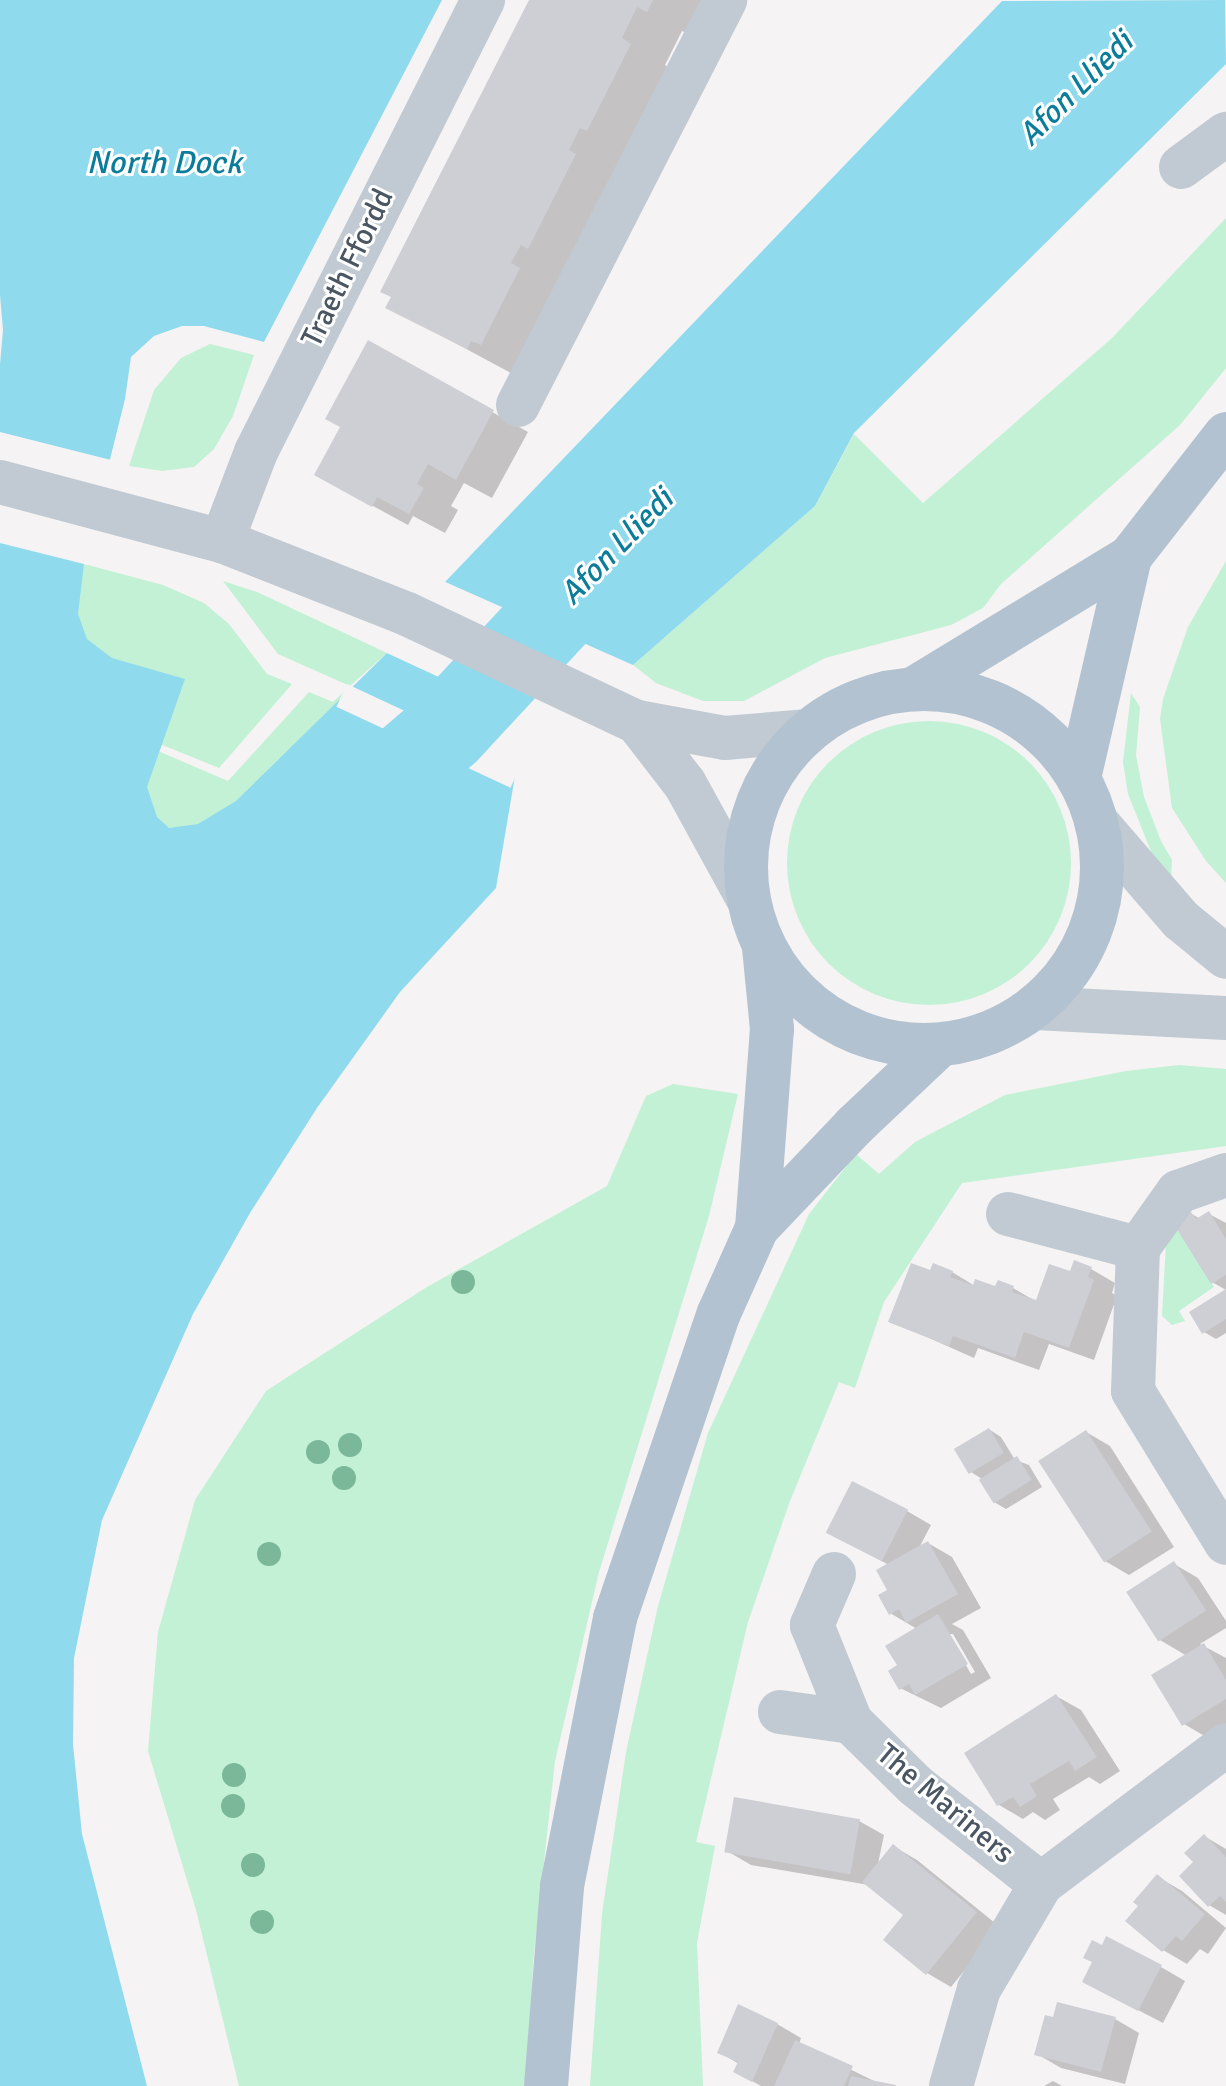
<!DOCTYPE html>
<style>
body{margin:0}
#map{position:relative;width:1226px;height:2086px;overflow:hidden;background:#f5f3f3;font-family:Signika,sans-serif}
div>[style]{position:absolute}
.green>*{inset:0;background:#c3f1d5}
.round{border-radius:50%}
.water>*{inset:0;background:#90daee}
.pier>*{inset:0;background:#f5f3f3;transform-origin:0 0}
.shadow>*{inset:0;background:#0003}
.river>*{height:86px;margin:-43px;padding:0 43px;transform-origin:43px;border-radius:43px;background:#90daee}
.building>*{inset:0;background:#cdcfd5;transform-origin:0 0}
.minor>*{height:44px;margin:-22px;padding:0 22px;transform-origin:22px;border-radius:22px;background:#c1cad2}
.major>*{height:44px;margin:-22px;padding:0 22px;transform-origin:22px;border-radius:22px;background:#b3c2d1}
.major>.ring{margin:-22px;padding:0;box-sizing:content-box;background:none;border:44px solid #b3c2d1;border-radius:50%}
.trees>*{width:24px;height:24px;margin:-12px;border-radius:50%;background:#7bb799}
span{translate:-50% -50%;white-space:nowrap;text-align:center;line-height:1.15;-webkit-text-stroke:6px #fff;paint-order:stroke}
.street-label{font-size:30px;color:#4a5661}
.water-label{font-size:32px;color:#0c7c9b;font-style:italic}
</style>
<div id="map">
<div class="green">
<i style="clip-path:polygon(1226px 218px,1226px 368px,1180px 425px,1001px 584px,983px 608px,951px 625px,825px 658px,744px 701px,703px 701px,656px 683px,633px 665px,815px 506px,854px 434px,923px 503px,1111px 339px)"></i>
<i style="clip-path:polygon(210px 344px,254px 355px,233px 416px,214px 449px,194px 467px,162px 471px,129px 466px,154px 390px,181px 358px)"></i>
<i style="clip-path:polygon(1226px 561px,1226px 883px,1206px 861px,1172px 808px,1160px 719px,1163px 699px,1188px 627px)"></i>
<i style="clip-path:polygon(84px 564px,163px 585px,204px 603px,229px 624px,267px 674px,292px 684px,219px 768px,160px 744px,158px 751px,228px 781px,309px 692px,333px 702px,350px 686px,278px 654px,223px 581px,257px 592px,387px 653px,351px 685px,187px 898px,34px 732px)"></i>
<i style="clip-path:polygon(1131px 693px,1140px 707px,1136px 755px,1144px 797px,1161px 841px,1172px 860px,1171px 880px,1152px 854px,1128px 794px,1123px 762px)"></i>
<i class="round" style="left:787px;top:721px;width:284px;height:284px"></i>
<i style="clip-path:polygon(1179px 1065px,1226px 1069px,1226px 1146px,962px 1183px,884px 1302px,855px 1388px,839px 1382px,790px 1501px,748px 1622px,696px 1842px,715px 1846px,697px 1943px,703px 2086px,590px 2086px,602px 1914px,626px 1752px,658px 1606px,708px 1433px,809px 1214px,856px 1154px,879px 1174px,915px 1142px,1005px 1095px,1126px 1071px)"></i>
<i style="clip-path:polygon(673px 1084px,738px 1094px,709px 1216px,599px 1572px,555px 1761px,533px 1963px,528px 2086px,239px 2086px,196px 1910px,148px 1751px,158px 1632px,195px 1500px,266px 1391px,427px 1287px,607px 1186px,646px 1096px)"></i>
<i style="clip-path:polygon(1173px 1223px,1214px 1287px,1179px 1311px,1185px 1321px,1172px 1325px,1162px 1316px,1166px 1242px)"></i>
</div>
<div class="water">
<i style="clip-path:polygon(0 0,442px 0,264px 342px,204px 326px,182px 326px,154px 336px,131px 357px,125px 399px,84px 564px,78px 614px,87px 639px,112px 658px,185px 679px,147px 787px,157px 817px,169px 828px,198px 824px,236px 801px,387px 653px,497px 704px,463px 738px,517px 764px,496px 888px,400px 992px,317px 1108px,250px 1213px,193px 1314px,102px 1520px,74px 1658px,73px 1744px,82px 1834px,147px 2086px,0 2086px,0 364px,3px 330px,0 295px)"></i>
<i style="clip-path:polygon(1002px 1px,1225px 0,1226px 64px,854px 433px,815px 506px,633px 665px,445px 582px)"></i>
</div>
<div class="pier">
<i style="clip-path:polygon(0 432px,115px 461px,88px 565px,0 543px)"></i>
<i style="left:445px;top:582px;width:206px;height:4px;rotate:24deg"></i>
<i style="clip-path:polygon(389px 649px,499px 700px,501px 705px,383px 651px)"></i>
<i style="left:347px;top:684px;width:192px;height:25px;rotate:25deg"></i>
</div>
<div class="shadow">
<i style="clip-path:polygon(531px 0,710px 0,692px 35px,682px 31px,665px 65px,675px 71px,511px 373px,388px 307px)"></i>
<i style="clip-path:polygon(369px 343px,528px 432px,492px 498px,464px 483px,451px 506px,458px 510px,445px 533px,413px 516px,408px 525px,351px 494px,342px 427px)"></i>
<i style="clip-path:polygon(1192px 1214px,1200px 1219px,1209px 1214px,1226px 1223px,1226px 1290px,1212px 1282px)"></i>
<i style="clip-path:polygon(1091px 1269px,1115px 1283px,1112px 1293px,1117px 1296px,1094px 1360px,1049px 1344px,1039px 1370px,978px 1348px,974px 1358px,891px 1321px,931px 1273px,952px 1272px,975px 1286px,1013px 1288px,1037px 1302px,1071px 1274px)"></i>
<i style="clip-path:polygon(1226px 1292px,1226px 1333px,1216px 1339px,1204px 1332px)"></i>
<i style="clip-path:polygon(990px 1430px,1001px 1437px,1015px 1460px,1029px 1465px,1042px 1487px,1006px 1509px,994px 1502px,982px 1479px,971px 1472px)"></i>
<i style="clip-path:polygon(1086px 1432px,1110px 1446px,1174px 1547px,1129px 1575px,1105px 1561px)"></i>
<i style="clip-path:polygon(evenodd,907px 1511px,931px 1525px,919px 1548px,928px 1543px,952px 1557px,981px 1608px,952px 1624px,963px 1630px,991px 1678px,941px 1708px,900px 1688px,900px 1665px,917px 1629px,890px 1613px,889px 1565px,852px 1545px,907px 1511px,948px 1634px,953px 1634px,975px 1672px,971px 1674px,948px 1634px)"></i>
<i style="clip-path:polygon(1174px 1564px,1198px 1578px,1226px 1621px,1226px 1628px,1200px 1644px,1226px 1658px,1226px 1727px,1208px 1738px,1184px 1724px,1187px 1656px,1160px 1640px)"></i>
<i style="clip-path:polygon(1056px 1696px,1081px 1710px,1120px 1771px,1100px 1784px,1089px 1777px,1053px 1799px,1060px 1810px,1045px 1820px,1033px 1812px,1023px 1819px,999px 1805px)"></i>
<i style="clip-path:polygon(859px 1821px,884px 1835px,878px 1864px,893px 1846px,917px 1860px,1000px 1927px,951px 1987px,927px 1973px,906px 1915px,869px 1885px,751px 1865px,727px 1851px)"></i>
<i style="clip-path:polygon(1204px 1836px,1226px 1849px,1226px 1915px,1209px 1905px)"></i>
<i style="clip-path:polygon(1158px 1877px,1182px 1891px,1226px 1928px,1208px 1954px,1200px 1949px,1187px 1964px,1163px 1950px,1140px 1906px)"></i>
<i style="clip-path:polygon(1161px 1967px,1185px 1981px,1163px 2023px,1109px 1995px)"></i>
<i style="clip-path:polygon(1115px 2019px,1139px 2033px,1125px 2084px,1061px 2068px,1037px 2054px)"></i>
<i style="clip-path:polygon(777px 2024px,801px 2038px,799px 2044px,876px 2082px,893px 2086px,761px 2086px,736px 2072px,739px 2064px,719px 2052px)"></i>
<i style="clip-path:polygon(1053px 2081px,1062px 2086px,1044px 2086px)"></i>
</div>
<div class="river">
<i style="left:392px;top:777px;width:72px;rotate:-40.5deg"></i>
<i style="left:447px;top:730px;width:260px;rotate:-47.2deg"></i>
</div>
<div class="building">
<i style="clip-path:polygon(529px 0,653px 0,647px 12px,637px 7px,622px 38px,631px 44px,587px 131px,580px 128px,569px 150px,576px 154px,528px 249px,521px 245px,511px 263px,520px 268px,481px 345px,471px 341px,467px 349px,385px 308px,391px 297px,380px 292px)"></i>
<i style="clip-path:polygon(368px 340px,494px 410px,456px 480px,428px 464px,417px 484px,424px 488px,409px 514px,377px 497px,372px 507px,314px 475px,340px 427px,325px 419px)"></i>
<i style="clip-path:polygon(1209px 1211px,1226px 1239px,1226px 1275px,1211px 1284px,1173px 1223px,1191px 1212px,1196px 1219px)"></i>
<i style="clip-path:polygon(1074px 1260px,1092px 1267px,1088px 1277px,1094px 1280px,1069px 1348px,1024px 1332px,1015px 1358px,953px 1336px,949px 1346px,888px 1322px,911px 1263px,930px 1270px,933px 1263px,953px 1271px,950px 1277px,973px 1285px,975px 1279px,995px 1286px,998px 1280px,1014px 1286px,1012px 1292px,1036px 1300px,1049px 1264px,1070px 1271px)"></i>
<i style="clip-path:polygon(1226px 1289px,1226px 1319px,1202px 1334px,1189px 1312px)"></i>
<i style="left:989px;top:1428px;width:29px;height:41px;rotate:59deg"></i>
<i style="left:1086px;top:1430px;width:121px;height:57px;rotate:57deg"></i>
<i style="left:1017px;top:1456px;width:28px;height:45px;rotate:58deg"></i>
<i style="left:852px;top:1481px;width:63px;height:58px;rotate:27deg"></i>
<i style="clip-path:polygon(928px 1541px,958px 1594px,906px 1623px,899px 1609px,889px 1615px,878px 1595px,887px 1590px,876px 1570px)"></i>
<i style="left:1174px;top:1561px;width:59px;height:57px;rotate:57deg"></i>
<i style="clip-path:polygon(938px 1614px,968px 1664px,915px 1695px,909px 1684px,899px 1690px,888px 1671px,897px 1665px,885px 1646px)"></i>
<i style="clip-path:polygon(1204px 1643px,1226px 1680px,1226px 1699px,1182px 1726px,1151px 1675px)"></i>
<i style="clip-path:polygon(1056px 1694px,1097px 1757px,1075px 1771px,1069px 1761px,1030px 1784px,1037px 1796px,1020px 1807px,1013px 1797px,997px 1806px,964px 1753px)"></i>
<i style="left:734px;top:1797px;width:128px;height:56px;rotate:10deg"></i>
<i style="clip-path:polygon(1204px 1834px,1226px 1857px,1226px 1902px,1220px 1896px,1208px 1907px,1179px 1876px,1193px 1862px,1184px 1853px)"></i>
<i style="clip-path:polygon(893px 1844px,977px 1912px,926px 1975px,883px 1940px,903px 1915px,862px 1882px)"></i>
<i style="clip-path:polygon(1157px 1874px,1205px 1914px,1182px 1941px,1176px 1936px,1162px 1952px,1125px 1921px,1138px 1906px,1133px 1902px)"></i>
<i style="clip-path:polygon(1106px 1936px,1162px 1965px,1138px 2011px,1082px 1982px,1092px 1962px,1083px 1958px,1092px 1940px,1102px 1945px)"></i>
<i style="clip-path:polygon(1057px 2002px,1116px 2017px,1101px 2072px,1034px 2055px,1045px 2015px,1053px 2017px)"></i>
<i style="clip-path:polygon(738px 2004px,778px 2023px,752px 2082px,733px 2072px,738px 2062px,717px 2053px)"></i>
<i style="clip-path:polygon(795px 2040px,853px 2066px,844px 2086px,774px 2086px)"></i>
<i style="clip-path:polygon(851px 2076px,896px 2085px,896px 2086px,848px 2086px)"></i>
</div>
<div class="minor">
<i style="left:1181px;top:167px;width:56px;rotate:-36.3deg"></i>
<i style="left:518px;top:405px;width:455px;rotate:-62.9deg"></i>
<i style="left:0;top:482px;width:230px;rotate:14.9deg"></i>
<i style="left:222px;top:541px;width:199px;rotate:21.5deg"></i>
<i style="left:407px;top:614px;width:254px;rotate:25.2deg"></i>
<i style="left:637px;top:722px;width:89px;rotate:10.3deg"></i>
<i style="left:725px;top:738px;width:84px;rotate:-4.8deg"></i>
<i style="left:222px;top:541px;width:95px;rotate:-69.1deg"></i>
<i style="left:256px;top:452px;width:506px;rotate:-63.33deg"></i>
<i style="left:637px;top:722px;width:78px;rotate:52.3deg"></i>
<i style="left:685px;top:784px;width:129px;rotate:61.2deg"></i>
<i style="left:1098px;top:824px;width:127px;rotate:49.2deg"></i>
<i style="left:1181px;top:920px;width:58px;rotate:39.4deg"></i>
<i style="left:1036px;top:1008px;width:190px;rotate:3deg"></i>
<i style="left:1008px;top:1214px;width:134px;rotate:14.7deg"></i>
<i style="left:1138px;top:1248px;width:143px;rotate:92deg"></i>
<i style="left:1133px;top:1391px;width:178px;rotate:58.5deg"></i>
<i style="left:1138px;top:1248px;width:69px;rotate:-54.5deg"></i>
<i style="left:1178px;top:1192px;width:51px;rotate:-19.5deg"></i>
<i style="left:834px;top:1574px;width:56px;rotate:113.3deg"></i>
<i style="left:812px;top:1625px;width:105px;rotate:68.1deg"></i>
<i style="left:851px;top:1722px;width:91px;rotate:44.6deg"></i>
<i style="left:916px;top:1786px;width:159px;rotate:38.1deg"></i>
<i style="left:780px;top:1712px;width:72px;rotate:8deg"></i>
<i style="left:951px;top:2086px;width:101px;rotate:-73.9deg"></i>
<i style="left:979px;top:1989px;width:122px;rotate:-59.4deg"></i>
<i style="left:1041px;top:1884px;width:231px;rotate:-36.9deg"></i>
</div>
<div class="major">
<i class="ring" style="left:746px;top:689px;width:312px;height:312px"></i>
<i style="left:913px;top:689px;width:254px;rotate:-31.3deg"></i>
<i style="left:1130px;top:557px;width:156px;rotate:-52deg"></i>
<i style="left:1079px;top:778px;width:227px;rotate:-77deg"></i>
<i style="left:757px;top:1228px;width:141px;rotate:-46.4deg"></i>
<i style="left:854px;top:1126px;width:117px;rotate:-43.3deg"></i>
<i style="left:546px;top:2086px;width:201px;rotate:-85.4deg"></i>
<i style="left:562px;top:1886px;width:273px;rotate:-78.8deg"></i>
<i style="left:615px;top:1618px;width:322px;rotate:-71.2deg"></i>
<i style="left:719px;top:1313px;width:93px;rotate:-65.9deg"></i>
<i style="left:757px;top:1228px;width:200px;rotate:-85.7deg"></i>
<i style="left:772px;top:1029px;width:81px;rotate:-95.6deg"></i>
</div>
<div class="trees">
<i style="left:463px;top:1282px"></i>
<i style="left:350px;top:1445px"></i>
<i style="left:318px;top:1452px"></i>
<i style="left:344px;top:1478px"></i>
<i style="left:269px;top:1554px"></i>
<i style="left:234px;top:1775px"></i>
<i style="left:233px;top:1806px"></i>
<i style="left:253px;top:1865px"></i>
<i style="left:262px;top:1922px"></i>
</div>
<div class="street-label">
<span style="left:348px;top:268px;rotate:-64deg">Traeth Ffordd</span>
<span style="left:945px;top:1804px;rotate:40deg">The Mariners</span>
</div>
<div class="water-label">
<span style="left:1076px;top:89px;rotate:-45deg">Afon Lliedi</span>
<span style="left:164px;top:163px">North Dock</span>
<span style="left:617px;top:547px;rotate:-46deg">Afon Lliedi</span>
</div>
</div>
